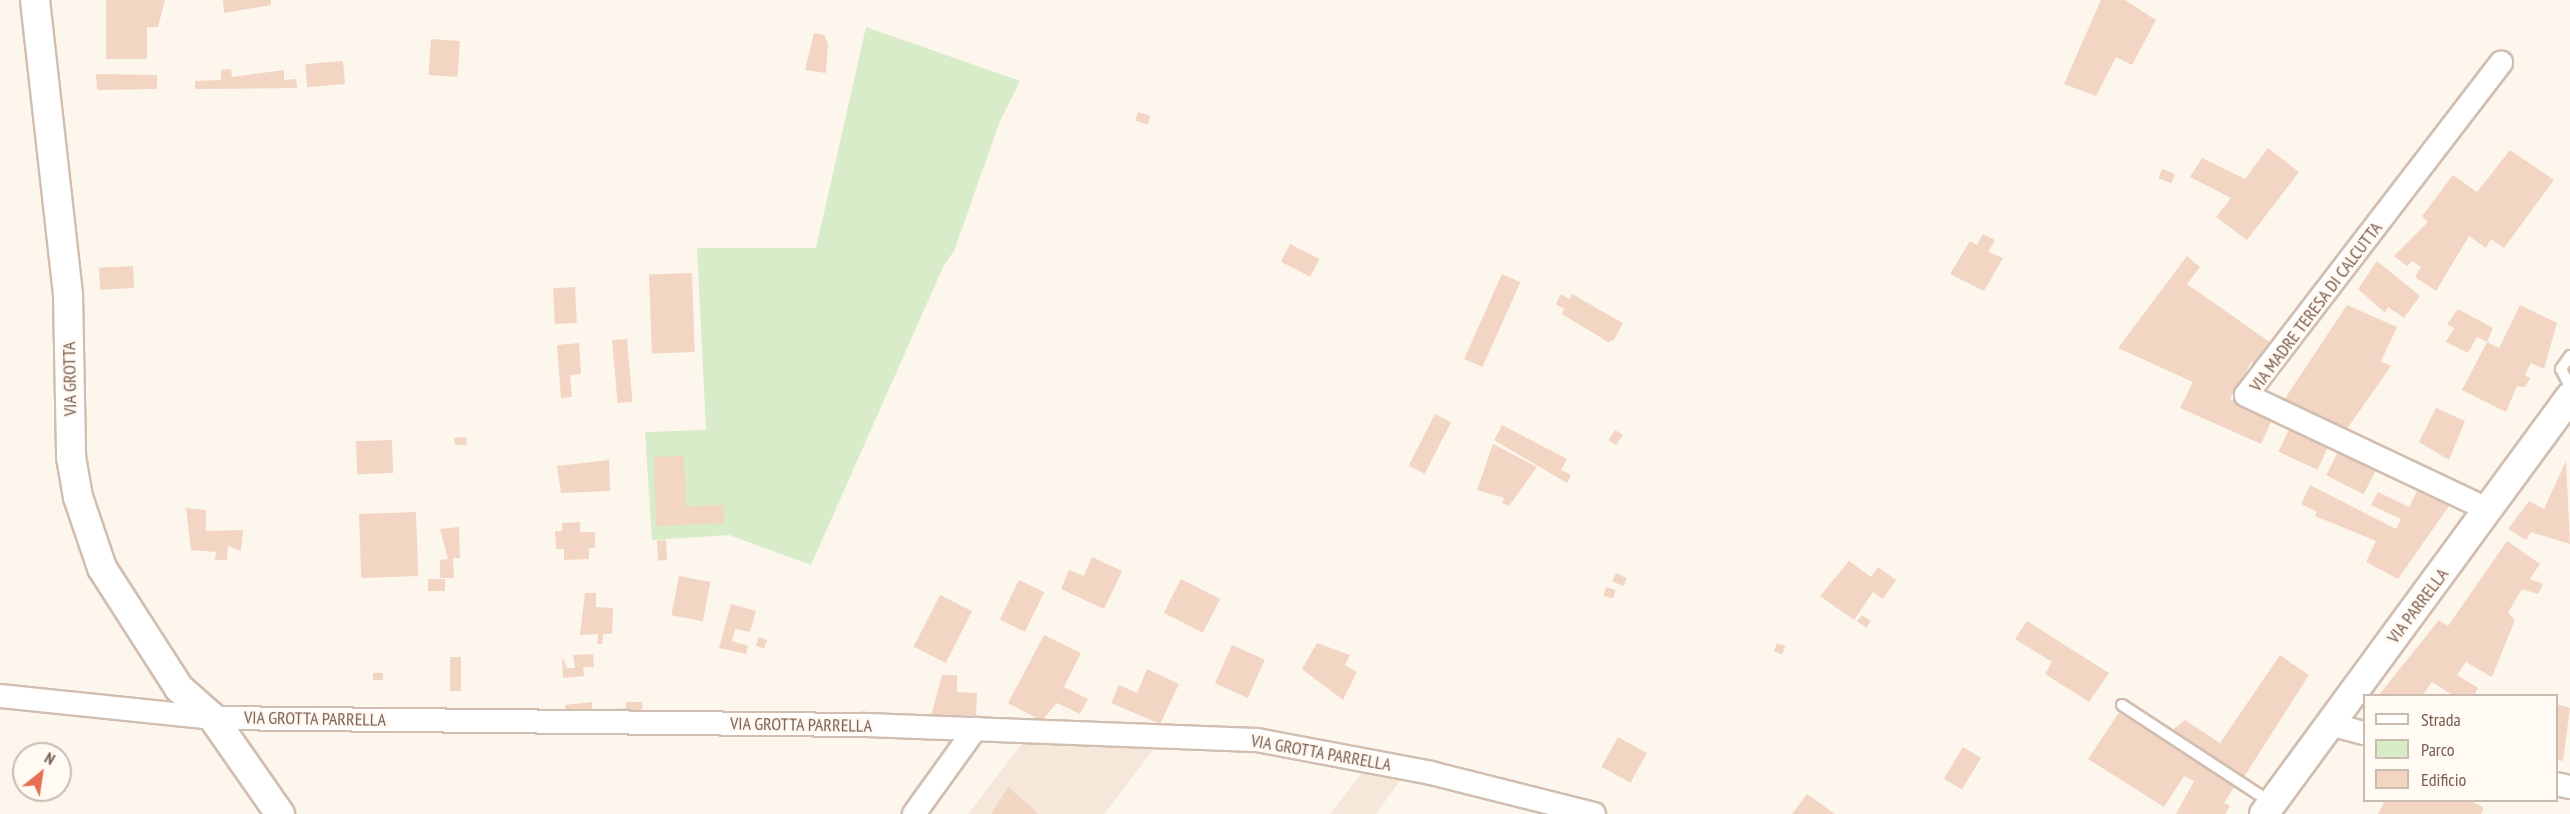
<!DOCTYPE html>
<style>
body{margin:0}
#map{position:relative;width:2570px;height:814px;overflow:hidden;background:#fdf6ec;font-family:"PT Sans Narrow",sans-serif}
div>[style]{position:absolute}
.residential>*{inset:0;background:#f5e8da}
.green>*{inset:0;background:#d8ecc9}
.building>*{inset:0;background:#f3d5c3;transform-origin:0 0}
.roads{filter:drop-shadow(2px 0 #d1beb0) drop-shadow(-2px 0 #d1beb0) drop-shadow(0 2px #d1beb0) drop-shadow(0 -2px #d1beb0)}
.service>*{height:10px;margin:-5px;padding:0 5px;transform-origin:5px;border-radius:5px;background:#fff}
.minor>*{height:22px;margin:-11px;padding:0 11px;transform-origin:11px;border-radius:11px;background:#fff}
.tertiary>*{height:28px;margin:-14px;padding:0 14px;transform-origin:14px;border-radius:14px;background:#fff}
span{translate:-50% -50%;white-space:nowrap;text-align:center;line-height:1.15;-webkit-text-stroke:6px #fffaf3;paint-order:stroke}
.street-label{font-size:18px;color:#7a5c4d}
.legend{position:absolute;left:2363px;top:694px;width:195px;height:108px;box-sizing:border-box;background:#fffaf3;border:2px solid #cabbb1;margin:0;padding:8px 10px;list-style:none;font-size:18px;color:#7a5c4d}
.legend li{display:flex;align-items:center;gap:12px;height:30px}
.legend b{width:30px;border:2px solid #cabbb1}
.north{position:absolute;left:12px;top:742px;width:60px;height:60px;box-sizing:border-box;background:#fffaf3;border:2px solid #cabbb1;border-radius:50%;rotate:30deg;font-size:16px;font-weight:700;line-height:24px;text-align:center;color:#7a5c4d}
.north::after{content:'';display:block;margin:auto;width:21px;height:27px;background:#e76f51;clip-path:polygon(50% 0,100% 100%,50% 72%,0 100%)}
</style>
<div id="map">
<div class="residential">
<i style="clip-path:polygon(1024px 741px,1154px 749px,1104px 814px,968px 814px)"></i>
<i style="clip-path:polygon(1364px 770px,1402px 778px,1376px 814px,1330px 814px)"></i>
</div>
<div class="green">
<i style="clip-path:polygon(866px 27px,1020px 81px,1000px 121px,954px 251px,944px 265px,811px 565px,729px 535px,652px 540px,645px 432px,706px 430px,697px 248px,816px 248px)"></i>
</div>
<div class="building">
<i style="clip-path:polygon(106px 0,165px 0,158px 27px,147px 27px,147px 59px,106px 59px)"></i>
<i style="clip-path:polygon(223px 0,271px 0,271px 5px,224px 13px)"></i>
<i style="clip-path:polygon(2101px 0,2125px 0,2156px 20px,2132px 65px,2116px 57px,2096px 96px,2064px 84px)"></i>
<i style="clip-path:polygon(814px 33px,824px 35px,828px 44px,826px 73px,805px 70px)"></i>
<i style="left:431px;top:39px;width:29px;height:36px;rotate:4deg"></i>
<i style="left:343px;top:61px;width:23px;height:38px;rotate:85deg"></i>
<i style="clip-path:polygon(231px 69px,232px 77px,284px 70px,284px 80px,296px 79px,297px 88px,195px 89px,195px 81px,221px 80px,221px 70px)"></i>
<i style="clip-path:polygon(96px 74px,157px 75px,157px 89px,97px 90px)"></i>
<i style="left:1138px;top:112px;width:13px;height:9px;rotate:18deg"></i>
<i style="clip-path:polygon(2268px 148px,2299px 172px,2247px 240px,2216px 217px,2231px 198px,2190px 177px,2202px 158px,2245px 179px)"></i>
<i style="clip-path:polygon(2510px 150px,2554px 180px,2504px 248px,2491px 239px,2486px 248px,2469px 236px,2436px 291px,2415px 277px,2421px 267px,2412px 261px,2407px 266px,2394px 256px,2428px 222px,2422px 216px,2453px 175px,2477px 192px)"></i>
<i style="left:2162px;top:169px;width:14px;height:10px;rotate:21deg"></i>
<i style="clip-path:polygon(1983px 234px,1995px 240px,1988px 252px,2003px 258px,1984px 291px,1950px 274px,1970px 241px,1977px 245px)"></i>
<i style="left:1290px;top:244px;width:33px;height:20px;rotate:27deg"></i>
<i style="clip-path:polygon(2187px 256px,2200px 267px,2187px 284px,2271px 343px,2254px 366px,2252px 361px,2230px 399px,2272px 420px,2261px 444px,2180px 408px,2193px 382px,2118px 348px)"></i>
<i style="clip-path:polygon(2377px 261px,2420px 296px,2404px 318px,2388px 307px,2385px 313px,2358px 289px)"></i>
<i style="left:133px;top:266px;width:22px;height:34px;rotate:87deg"></i>
<i style="left:692px;top:273px;width:79px;height:43px;rotate:88deg"></i>
<i style="left:1502px;top:274px;width:20px;height:93px;rotate:24deg"></i>
<i style="left:575px;top:287px;width:36px;height:22px;rotate:87deg"></i>
<i style="clip-path:polygon(1561px 294px,1569px 299px,1572px 294px,1623px 323px,1614px 340px,1608px 342px,1562px 314px,1564px 309px,1556px 304px)"></i>
<i style="clip-path:polygon(2347px 305px,2397px 327px,2381px 361px,2391px 366px,2344px 433px,2282px 403px)"></i>
<i style="clip-path:polygon(2520px 305px,2557px 323px,2544px 369px,2531px 363px,2525px 375px,2530px 378px,2525px 387px,2517px 386px,2506px 412px,2462px 390px,2487px 342px,2499px 348px)"></i>
<i style="clip-path:polygon(2458px 309px,2493px 328px,2487px 342px,2477px 337px,2468px 353px,2446px 342px,2454px 328px,2447px 324px)"></i>
<i style="left:627px;top:339px;width:63px;height:15px;rotate:85deg"></i>
<i style="clip-path:polygon(579px 343px,581px 374px,570px 375px,572px 397px,561px 398px,557px 345px)"></i>
<i style="clip-path:polygon(2436px 408px,2465px 421px,2449px 460px,2419px 442px)"></i>
<i style="left:1435px;top:414px;width:18px;height:58px;rotate:27deg"></i>
<i style="clip-path:polygon(1502px 425px,1567px 459px,1561px 470px,1571px 475px,1567px 483px,1494px 440px)"></i>
<i style="left:2289px;top:429px;width:43px;height:25px;rotate:25deg"></i>
<i style="left:1615px;top:430px;width:9px;height:12px;rotate:32deg"></i>
<i style="clip-path:polygon(466px 437px,467px 445px,455px 445px,454px 438px)"></i>
<i style="left:392px;top:440px;width:33px;height:36px;rotate:88deg"></i>
<i style="clip-path:polygon(1493px 444px,1537px 467px,1509px 506px,1502px 503px,1504px 498px,1477px 490px)"></i>
<i style="left:2338px;top:452px;width:42px;height:26px;rotate:27deg"></i>
<i style="clip-path:polygon(684px 456px,686px 507px,723px 505px,724px 523px,656px 526px,654px 457px)"></i>
<i style="clip-path:polygon(609px 460px,610px 491px,561px 493px,557px 466px)"></i>
<i style="clip-path:polygon(2566px 461px,2570px 544px,2531px 532px,2526px 540px,2508px 529px,2529px 501px,2544px 509px)"></i>
<i style="clip-path:polygon(2310px 485px,2396px 529px,2401px 519px,2371px 505px,2378px 492px,2409px 507px,2417px 491px,2449px 506px,2398px 579px,2366px 562px,2376px 541px,2315px 516px,2317px 512px,2301px 504px)"></i>
<i style="clip-path:polygon(186px 508px,206px 510px,206px 531px,243px 530px,241px 551px,228px 546px,227px 560px,215px 560px,216px 552px,191px 550px)"></i>
<i style="left:416px;top:512px;width:64px;height:57px;rotate:88deg"></i>
<i style="clip-path:polygon(580px 522px,580px 532px,595px 532px,595px 548px,589px 548px,589px 559px,564px 560px,564px 549px,556px 549px,555px 531px,562px 531px,562px 523px)"></i>
<i style="clip-path:polygon(459px 527px,460px 558px,453px 558px,454px 578px,440px 578px,440px 560px,448px 559px,440px 529px)"></i>
<i style="left:666px;top:540px;width:20px;height:9px;rotate:87deg"></i>
<i style="clip-path:polygon(2507px 541px,2540px 564px,2530px 579px,2543px 584px,2538px 594px,2522px 589px,2513px 604px,2508px 613px,2515px 620px,2492px 677px,2466px 662px,2457px 675px,2478px 688px,2474px 696px,2454px 696px,2432px 682px,2422px 696px,2378px 696px,2439px 620px,2448px 626px)"></i>
<i style="clip-path:polygon(1092px 557px,1122px 571px,1104px 609px,1061px 589px,1069px 570px,1084px 576px)"></i>
<i style="clip-path:polygon(1849px 561px,1871px 577px,1878px 567px,1896px 580px,1883px 599px,1873px 592px,1854px 620px,1820px 596px)"></i>
<i style="left:1616px;top:573px;width:12px;height:9px;rotate:24deg"></i>
<i style="left:679px;top:576px;width:32px;height:40px;rotate:11deg"></i>
<i style="left:428px;top:579px;width:17px;height:12px"></i>
<i style="left:1181px;top:579px;width:44px;height:38px;rotate:27deg"></i>
<i style="left:1019px;top:580px;width:28px;height:44px;rotate:26deg"></i>
<i style="left:1606px;top:587px;width:10px;height:9px;rotate:17deg"></i>
<i style="clip-path:polygon(585px 593px,596px 593px,596px 607px,613px 608px,612px 634px,603px 634px,602px 644px,597px 644px,598px 634px,580px 635px)"></i>
<i style="left:940px;top:595px;width:36px;height:58px;rotate:27deg"></i>
<i style="clip-path:polygon(731px 604px,756px 611px,750px 632px,735px 629px,732px 641px,748px 646px,746px 654px,719px 648px)"></i>
<i style="clip-path:polygon(1862px 615px,1871px 621px,1866px 628px,1857px 621px)"></i>
<i style="clip-path:polygon(2027px 621px,2109px 673px,2089px 702px,2045px 674px,2052px 662px,2015px 639px)"></i>
<i style="clip-path:polygon(1044px 635px,1081px 653px,1064px 687px,1088px 699px,1080px 714px,1057px 703px,1036px 727px,1038px 719px,1008px 703px)"></i>
<i style="left:759px;top:637px;width:9px;height:9px;rotate:21deg"></i>
<i style="clip-path:polygon(1317px 643px,1350px 655px,1345px 665px,1357px 672px,1343px 700px,1302px 669px)"></i>
<i style="left:1777px;top:643px;width:9px;height:9px;rotate:21deg"></i>
<i style="left:1232px;top:645px;width:36px;height:42px;rotate:24deg"></i>
<i style="clip-path:polygon(593px 654px,594px 667px,583px 667px,584px 676px,563px 678px,562px 657px,567px 668px,575px 668px,573px 655px)"></i>
<i style="clip-path:polygon(2280px 655px,2309px 675px,2242px 780px,2169px 733px,2185px 720px,2220px 743px)"></i>
<i style="left:450px;top:657px;width:11px;height:34px"></i>
<i style="clip-path:polygon(1147px 669px,1179px 684px,1160px 724px,1111px 703px,1119px 685px,1137px 693px)"></i>
<i style="left:373px;top:673px;width:10px;height:7px"></i>
<i style="clip-path:polygon(942px 675px,957px 675px,957px 692px,977px 693px,976px 715px,931px 716px)"></i>
<i style="clip-path:polygon(592px 702px,592px 718px,565px 718px,565px 705px)"></i>
<i style="clip-path:polygon(626px 702px,642px 702px,643px 718px,610px 718px,610px 709px,626px 708px)"></i>
<i style="clip-path:polygon(2556px 704px,2570px 708px,2563px 761px,2556px 759px)"></i>
<i style="clip-path:polygon(2120px 711px,2234px 787px,2224px 803px,2230px 806px,2225px 814px,2176px 814px,2194px 781px,2184px 776px,2164px 807px,2088px 759px)"></i>
<i style="left:1618px;top:737px;width:33px;height:34px;rotate:29deg"></i>
<i style="left:1963px;top:747px;width:21px;height:37px;rotate:31deg"></i>
<i style="clip-path:polygon(1008px 787px,1039px 814px,991px 814px)"></i>
<i style="clip-path:polygon(1807px 794px,1835px 814px,1792px 814px)"></i>
<i style="clip-path:polygon(2385px 800px,2470px 800px,2484px 808px,2481px 814px,2378px 814px)"></i>
</div>
<div class="roads">
<div class="service">
<i style="left:2570px;top:356px;width:16px;rotate:125deg"></i>
<i style="left:2561px;top:369px;width:20px;rotate:63deg"></i>
<i style="left:2122px;top:705px;width:179px;rotate:33.2deg"></i>
</div>
<div class="minor">
<i style="left:2489px;top:510px;width:269px;rotate:-154.7deg"></i>
<i style="left:2246px;top:395px;width:419px;rotate:-52.5deg"></i>
<i style="left:0;top:696px;width:214px;rotate:5.9deg"></i>
<i style="left:213px;top:718px;width:652px;rotate:0.62deg"></i>
<i style="left:865px;top:725px;width:392px;rotate:2.2deg"></i>
<i style="left:1257px;top:740px;width:177px;rotate:10.7deg"></i>
<i style="left:1431px;top:773px;width:168px;rotate:14.1deg"></i>
<i style="left:2330px;top:724px;width:35px;rotate:15deg"></i>
<i style="left:2556px;top:784px;width:14px;rotate:12deg"></i>
<i style="left:914px;top:814px;width:105px;rotate:-54.3deg"></i>
</div>
<div class="tertiary">
<i style="left:35px;top:0;width:297px;rotate:83.6deg"></i>
<i style="left:68px;top:295px;width:162px;rotate:88.9deg"></i>
<i style="left:71px;top:457px;width:41px;rotate:80.1deg"></i>
<i style="left:78px;top:497px;width:75px;rotate:71.3deg"></i>
<i style="left:102px;top:568px;width:143px;rotate:57.3deg"></i>
<i style="left:179px;top:688px;width:45px;rotate:41.4deg"></i>
<i style="left:213px;top:718px;width:117px;rotate:55.1deg"></i>
<i style="left:2264px;top:814px;width:517px;rotate:-53.73deg"></i>
</div>
</div>
<div class="street-label">
<span style="left:2316px;top:307px;rotate:-53deg">VIA MADRE TERESA DI CALCUTTA</span>
<span style="left:70px;top:379px;rotate:-91deg">VIA GROTTA</span>
<span style="left:2418px;top:606px;rotate:-53deg">VIA PARRELLA</span>
<span style="left:315px;top:719px;rotate:1deg">VIA GROTTA PARRELLA</span>
<span style="left:801px;top:725px;rotate:1deg">VIA GROTTA PARRELLA</span>
<span style="left:1321px;top:753px;rotate:10deg">VIA GROTTA PARRELLA</span>
</div>
<ul class="legend">
<li><b style="height:8px;background:#fff"></b>Strada</li>
<li><b style="height:16px;background:#d8ecc9"></b>Parco</li>
<li><b style="height:16px;background:#f3d5c3"></b>Edificio</li>
</ul>
<div class="north">N</div>
</div>
